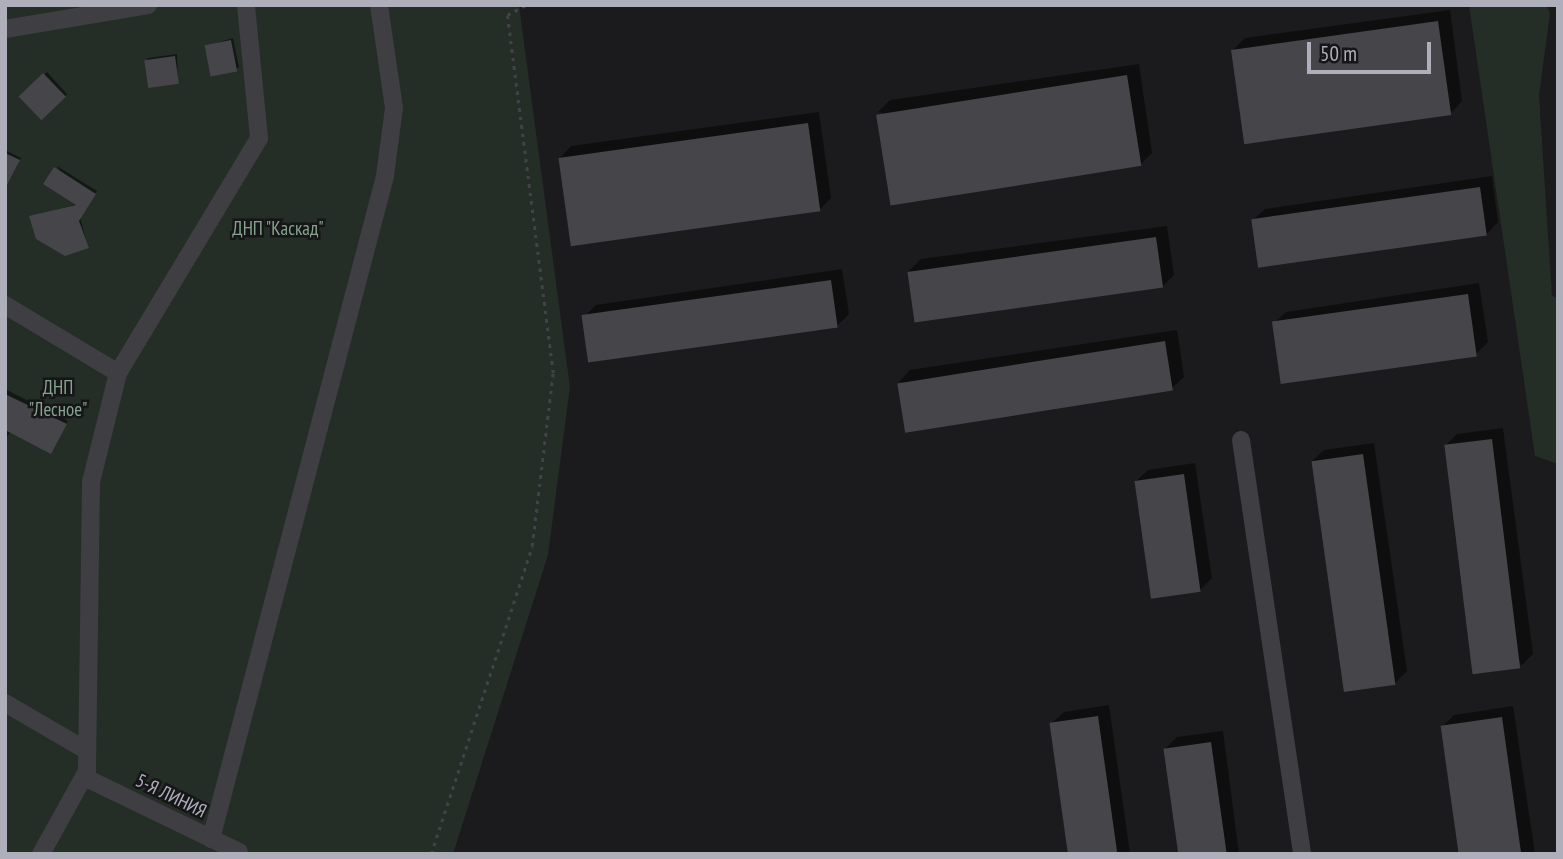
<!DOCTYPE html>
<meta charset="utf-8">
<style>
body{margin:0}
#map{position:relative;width:1563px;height:859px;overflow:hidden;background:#1b1b1d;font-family:"PT Sans Narrow",sans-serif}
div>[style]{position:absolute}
.green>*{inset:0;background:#252d27}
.shadow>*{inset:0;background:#0007;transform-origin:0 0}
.building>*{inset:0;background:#45454a;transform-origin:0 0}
.path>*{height:2.5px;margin-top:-1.25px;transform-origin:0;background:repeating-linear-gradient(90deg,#424248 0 3.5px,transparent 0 8.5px)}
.minor>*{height:18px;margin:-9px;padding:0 9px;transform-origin:9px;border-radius:9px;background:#3e3e43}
span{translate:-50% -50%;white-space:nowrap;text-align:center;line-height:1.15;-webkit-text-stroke:5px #161518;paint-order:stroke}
.park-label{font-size:19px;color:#86a58f}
.street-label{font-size:19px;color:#aeafbb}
.frame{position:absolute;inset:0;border:7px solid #aeafbb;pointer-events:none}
.scale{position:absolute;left:1307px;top:42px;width:124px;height:32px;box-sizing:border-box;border:4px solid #aeafbb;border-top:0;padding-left:9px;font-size:21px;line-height:24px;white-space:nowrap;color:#aeafbb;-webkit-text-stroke:5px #161518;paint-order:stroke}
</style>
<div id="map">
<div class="green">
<i style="clip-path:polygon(5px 5px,519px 5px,570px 387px,548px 555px,453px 854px,5px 854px)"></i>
<i style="clip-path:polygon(1469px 5px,1546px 5px,1550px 13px,1539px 96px,1552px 296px,1558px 298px,1558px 464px,1535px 456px)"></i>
</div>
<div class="shadow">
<i style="clip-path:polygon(1450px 10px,1462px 101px,1451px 113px,1233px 50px,1245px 38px)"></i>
<i style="clip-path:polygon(233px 38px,239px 67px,236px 69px,206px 46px)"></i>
<i style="clip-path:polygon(177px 54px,178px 83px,146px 60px,148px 58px)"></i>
<i style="clip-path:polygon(1139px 64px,1152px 153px,1140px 165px,878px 112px,890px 100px)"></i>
<i style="left:47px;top:72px;width:30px;height:35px;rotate:48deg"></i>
<i style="clip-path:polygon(819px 112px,831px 198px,819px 210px,560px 158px,571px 146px)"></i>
<i style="clip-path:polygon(5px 150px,21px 158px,5px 189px)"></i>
<i style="clip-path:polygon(57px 166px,97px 191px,80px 217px,88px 247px,31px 217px,77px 204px)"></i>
<i style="clip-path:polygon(1492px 176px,1498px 222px,1487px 234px,1253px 220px,1265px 209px)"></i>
<i style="clip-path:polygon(1167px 226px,1174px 275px,1162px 287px,909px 271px,921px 259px)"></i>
<i style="clip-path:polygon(842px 269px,849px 314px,837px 326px,584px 317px,596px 305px)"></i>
<i style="clip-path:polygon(1479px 283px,1488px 342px,1476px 354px,1274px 323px,1286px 312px)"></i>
<i style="clip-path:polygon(1177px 330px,1184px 377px,1172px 388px,899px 382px,910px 370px)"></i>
<i style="clip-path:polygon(5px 389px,68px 421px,53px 449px,11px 431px,5px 440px)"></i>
<i style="clip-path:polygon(1503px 428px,1533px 654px,1521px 666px,1445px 446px,1457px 434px)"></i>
<i style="clip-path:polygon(1374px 443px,1407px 671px,1395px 683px,1312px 461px,1324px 450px)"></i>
<i style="clip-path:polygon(1195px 463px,1212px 578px,1200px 590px,1136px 481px,1148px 470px)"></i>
<i style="clip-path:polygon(1109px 705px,1130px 854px,1071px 854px,1052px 723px,1064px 712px)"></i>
<i style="clip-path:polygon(1513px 706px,1535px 854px,1462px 854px,1442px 727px,1454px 715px)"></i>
<i style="clip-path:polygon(1223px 731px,1239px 854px,1179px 854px,1165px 749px,1177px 737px)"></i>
</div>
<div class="building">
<i style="left:1438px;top:21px;width:95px;height:209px;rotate:82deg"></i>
<i style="left:231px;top:40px;width:32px;height:27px;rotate:79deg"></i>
<i style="left:175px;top:56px;width:28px;height:31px;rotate:82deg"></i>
<i style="left:43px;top:73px;width:33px;height:34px;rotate:46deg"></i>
<i style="left:1127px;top:75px;width:92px;height:254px;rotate:81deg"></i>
<i style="left:808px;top:123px;width:89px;height:252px;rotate:82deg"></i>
<i style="clip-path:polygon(5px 153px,20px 160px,5px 189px)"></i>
<i style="clip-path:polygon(54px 167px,96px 194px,79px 221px,89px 248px,65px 256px,36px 239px,29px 216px,76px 205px,43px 184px)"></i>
<i style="left:1480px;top:187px;width:49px;height:231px;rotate:82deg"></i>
<i style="left:1156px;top:237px;width:51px;height:251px;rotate:82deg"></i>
<i style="left:831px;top:280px;width:48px;height:252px;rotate:82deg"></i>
<i style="left:1468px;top:294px;width:63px;height:198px;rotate:82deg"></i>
<i style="left:1165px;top:341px;width:50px;height:271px;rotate:81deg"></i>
<i style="clip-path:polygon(5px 394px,67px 424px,51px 454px,5px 430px)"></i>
<i style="left:1492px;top:439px;width:231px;height:48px;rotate:83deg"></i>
<i style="left:1363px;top:454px;width:233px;height:52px;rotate:82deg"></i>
<i style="left:1184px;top:474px;width:119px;height:50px;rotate:82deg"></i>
<i style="left:1098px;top:716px;width:139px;height:49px;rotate:82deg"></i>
<i style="left:1502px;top:717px;width:138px;height:62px;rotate:82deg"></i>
<i style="left:1211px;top:742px;width:113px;height:48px;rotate:82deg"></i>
</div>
<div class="path">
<i style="left:431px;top:854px;width:324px;rotate:-71.8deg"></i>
<i style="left:532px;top:546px;width:174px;rotate:-83.1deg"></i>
<i style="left:553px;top:373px;width:361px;rotate:-97.3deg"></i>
<i style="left:507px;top:15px;width:21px;rotate:-28deg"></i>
</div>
<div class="minor">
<i style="left:5px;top:29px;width:145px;rotate:-9.5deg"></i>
<i style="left:5px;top:305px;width:132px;rotate:31deg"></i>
<i style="left:118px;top:373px;width:112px;rotate:103.9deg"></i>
<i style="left:91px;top:482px;width:289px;rotate:90.8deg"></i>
<i style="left:87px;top:771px;width:95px;rotate:119deg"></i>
<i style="left:118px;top:373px;width:274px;rotate:-59deg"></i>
<i style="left:259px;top:138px;width:134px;rotate:-95.6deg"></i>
<i style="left:1241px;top:440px;width:418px;rotate:81.6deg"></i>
<i style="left:5px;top:703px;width:91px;rotate:30.2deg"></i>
<i style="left:84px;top:777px;width:172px;rotate:25.8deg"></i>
<i style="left:211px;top:839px;width:685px;rotate:-75.29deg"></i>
<i style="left:385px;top:176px;width:69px;rotate:-82.5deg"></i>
<i style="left:394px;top:108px;width:104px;rotate:-98.3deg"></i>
</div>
<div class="park-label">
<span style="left:278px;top:229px">ДНП "Каскад"</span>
<span style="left:58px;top:399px">ДНП<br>"Лесное"</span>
</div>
<div class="street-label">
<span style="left:171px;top:796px;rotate:26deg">5-Я ЛИНИЯ</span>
</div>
<div class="frame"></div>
<div class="scale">50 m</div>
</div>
